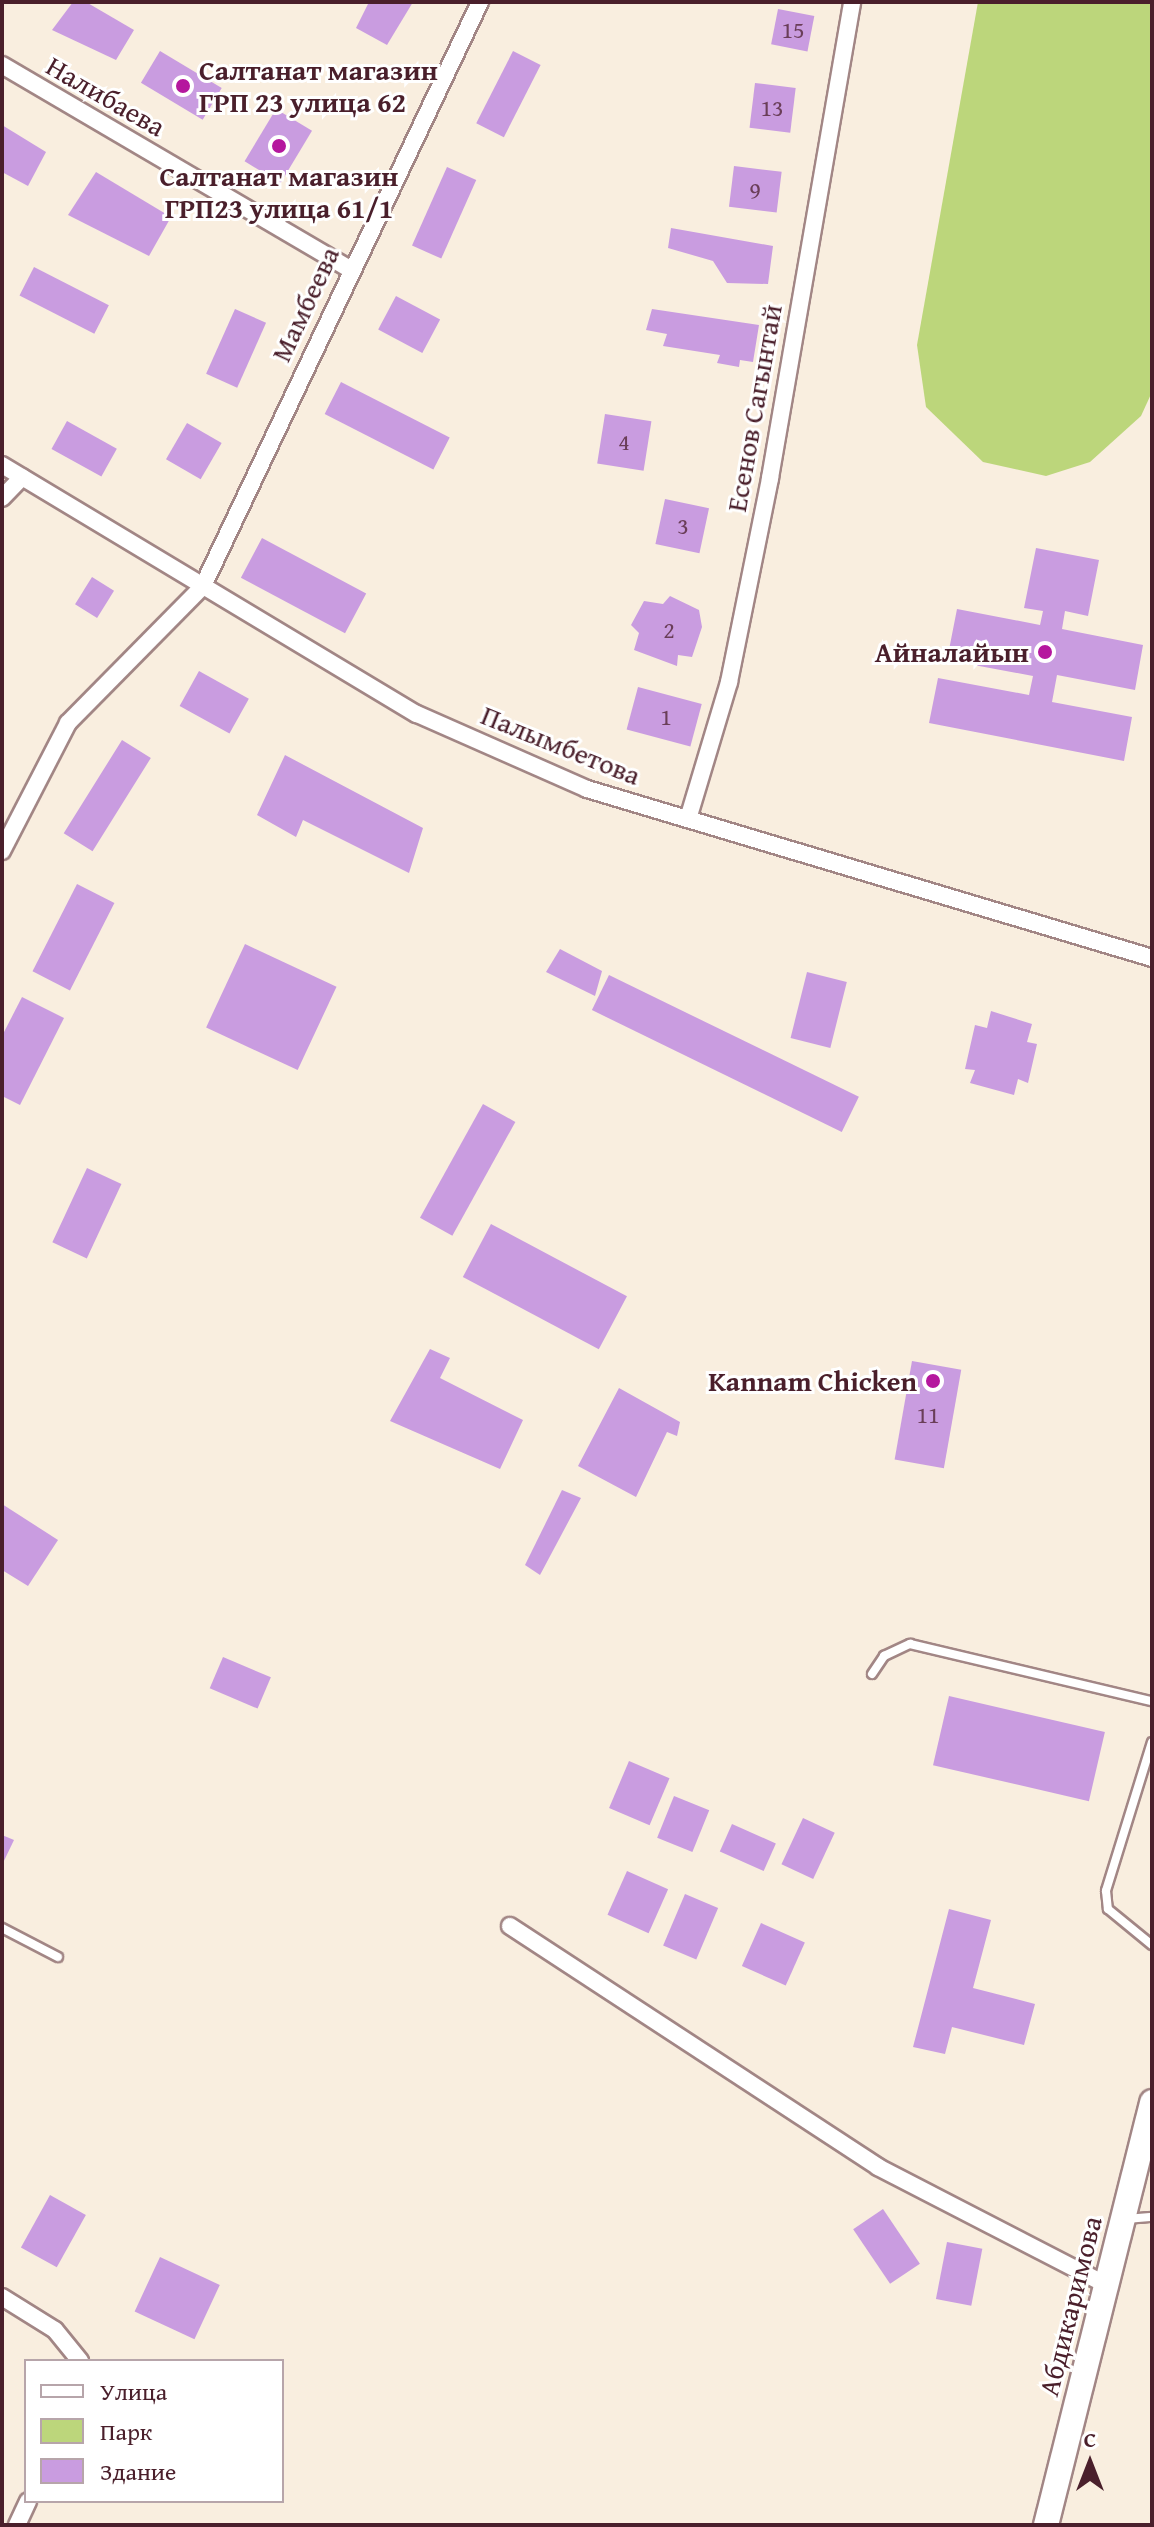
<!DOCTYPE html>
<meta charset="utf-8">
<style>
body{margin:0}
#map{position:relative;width:1154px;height:2527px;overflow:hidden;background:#f9eedf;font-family:"Gentium Book Plus",serif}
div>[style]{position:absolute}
.green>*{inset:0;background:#bcd67b}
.building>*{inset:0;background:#c99ce0;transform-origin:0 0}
.roads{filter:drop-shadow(2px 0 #a28685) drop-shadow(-2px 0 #a28685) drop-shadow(0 2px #a28685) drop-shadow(0 -2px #a28685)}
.lane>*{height:8px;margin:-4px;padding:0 4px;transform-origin:4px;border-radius:4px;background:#fff}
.street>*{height:16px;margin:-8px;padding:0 8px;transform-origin:8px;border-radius:8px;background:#fff}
.secondary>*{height:24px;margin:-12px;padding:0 12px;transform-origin:12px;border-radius:12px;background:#fff}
.dots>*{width:22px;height:22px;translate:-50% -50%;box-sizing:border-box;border:4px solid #fff;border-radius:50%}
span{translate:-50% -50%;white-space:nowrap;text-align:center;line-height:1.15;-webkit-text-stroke:6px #fff;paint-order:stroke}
.number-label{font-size:24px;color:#6a3e58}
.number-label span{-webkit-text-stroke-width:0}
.poi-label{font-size:28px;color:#4a1f2b;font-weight:700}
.left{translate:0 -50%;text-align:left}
.right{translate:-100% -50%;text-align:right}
.street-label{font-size:28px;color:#4a1f2b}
.frame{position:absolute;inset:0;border:4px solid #4a1f2b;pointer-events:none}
.legend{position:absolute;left:24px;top:2359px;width:260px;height:144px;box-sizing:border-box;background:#fff;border:2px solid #b7a5aa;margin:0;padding:10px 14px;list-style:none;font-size:24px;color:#4a1f2b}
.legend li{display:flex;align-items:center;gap:16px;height:40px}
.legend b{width:40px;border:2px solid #b7a5aa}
.north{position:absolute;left:1050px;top:2423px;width:80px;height:80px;-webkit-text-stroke:6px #fff;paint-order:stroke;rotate:0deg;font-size:22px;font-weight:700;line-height:32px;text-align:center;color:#4a1f2b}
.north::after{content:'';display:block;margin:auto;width:28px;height:36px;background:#4a1f2b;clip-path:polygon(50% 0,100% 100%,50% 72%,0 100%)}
</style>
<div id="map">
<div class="green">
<i style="clip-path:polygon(978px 2px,1152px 2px,1152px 392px,1141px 416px,1090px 462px,1046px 476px,983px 462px,926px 407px,917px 345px)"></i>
</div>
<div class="building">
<i style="clip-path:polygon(73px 2px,86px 2px,134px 30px,116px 60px,52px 30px)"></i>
<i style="clip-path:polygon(369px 2px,413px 2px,387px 45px,356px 28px)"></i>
<i style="left:778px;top:9px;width:37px;height:36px;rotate:11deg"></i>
<i style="left:160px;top:51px;width:72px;height:37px;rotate:31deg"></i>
<i style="left:513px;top:51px;width:31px;height:81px;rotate:27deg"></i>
<i style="left:755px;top:83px;width:41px;height:45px;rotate:7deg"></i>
<i style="left:276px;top:109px;width:42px;height:61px;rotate:31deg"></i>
<i style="clip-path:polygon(2px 125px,46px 152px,28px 186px,2px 172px)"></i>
<i style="left:734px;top:166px;width:48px;height:41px;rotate:7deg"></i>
<i style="left:447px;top:167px;width:32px;height:86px;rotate:24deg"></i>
<i style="clip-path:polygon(96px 172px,171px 217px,149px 256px,68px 215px)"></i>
<i style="clip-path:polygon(671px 228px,773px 246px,768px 284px,727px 283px,713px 261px,668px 248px)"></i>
<i style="left:34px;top:267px;width:84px;height:32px;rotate:27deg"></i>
<i style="left:396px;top:296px;width:50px;height:38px;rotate:28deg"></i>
<i style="left:235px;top:309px;width:34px;height:71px;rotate:24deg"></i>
<i style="clip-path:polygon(652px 309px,759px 325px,753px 362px,740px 360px,739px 367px,717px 363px,720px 355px,663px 346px,667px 334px,646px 330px)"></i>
<i style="left:341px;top:382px;width:122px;height:36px;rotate:27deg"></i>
<i style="left:605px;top:414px;width:47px;height:50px;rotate:9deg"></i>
<i style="left:67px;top:421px;width:57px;height:32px;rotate:29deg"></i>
<i style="left:187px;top:423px;width:40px;height:42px;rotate:30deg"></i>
<i style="left:665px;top:499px;width:45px;height:46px;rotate:12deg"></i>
<i style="left:262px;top:538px;width:118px;height:45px;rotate:28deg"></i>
<i style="clip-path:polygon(1036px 548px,1099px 560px,1088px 616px,1065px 611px,1062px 629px,1143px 645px,1135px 690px,1057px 675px,1052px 702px,1132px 717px,1124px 761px,929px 723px,938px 678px,1029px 695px,1033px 676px,947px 660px,957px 609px,1040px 625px,1043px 611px,1024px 608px)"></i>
<i style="left:92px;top:577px;width:26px;height:32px;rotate:32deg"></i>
<i style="clip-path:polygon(670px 596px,699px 610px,702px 627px,692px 657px,678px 655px,677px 666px,634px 650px,639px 633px,631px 625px,644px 601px,663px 604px)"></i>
<i style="left:199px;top:671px;width:57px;height:40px;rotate:29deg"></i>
<i style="left:638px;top:687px;width:66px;height:44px;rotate:15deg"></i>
<i style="left:122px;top:740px;width:34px;height:110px;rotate:32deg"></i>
<i style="clip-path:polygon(285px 755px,423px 828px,409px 873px,303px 820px,296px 837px,257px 815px)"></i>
<i style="left:77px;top:884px;width:42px;height:98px;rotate:27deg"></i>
<i style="left:245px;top:944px;width:101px;height:92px;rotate:25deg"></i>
<i style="clip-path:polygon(560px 949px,602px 971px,595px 996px,546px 972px)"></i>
<i style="left:807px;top:972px;width:41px;height:68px;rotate:14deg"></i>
<i style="left:609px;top:975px;width:278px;height:39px;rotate:26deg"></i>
<i style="clip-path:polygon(22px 997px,64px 1018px,20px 1105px,2px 1096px,2px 1036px)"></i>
<i style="clip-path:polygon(991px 1011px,1032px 1024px,1027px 1042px,1037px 1044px,1028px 1083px,1018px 1079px,1014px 1095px,970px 1083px,975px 1070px,965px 1069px,975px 1025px,987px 1028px)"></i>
<i style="left:483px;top:1104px;width:37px;height:130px;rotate:29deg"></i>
<i style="left:87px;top:1168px;width:38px;height:82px;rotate:25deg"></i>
<i style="left:491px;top:1224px;width:154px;height:60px;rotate:28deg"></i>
<i style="clip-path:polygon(430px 1349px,450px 1358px,440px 1378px,523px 1420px,500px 1469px,390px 1421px)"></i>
<i style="left:912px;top:1361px;width:50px;height:100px;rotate:10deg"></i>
<i style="clip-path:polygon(619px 1388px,680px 1422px,677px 1436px,667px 1432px,636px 1497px,578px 1466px)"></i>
<i style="clip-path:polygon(562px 1490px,581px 1498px,540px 1575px,525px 1565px)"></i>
<i style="clip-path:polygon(2px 1504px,58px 1540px,28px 1586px,2px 1570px)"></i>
<i style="left:223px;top:1657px;width:52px;height:34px;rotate:23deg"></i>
<i style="left:949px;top:1696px;width:160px;height:71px;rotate:13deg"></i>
<i style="left:629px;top:1761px;width:44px;height:51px;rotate:23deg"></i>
<i style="left:674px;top:1796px;width:38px;height:45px;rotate:22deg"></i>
<i style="left:803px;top:1818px;width:35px;height:51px;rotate:25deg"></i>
<i style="left:732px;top:1824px;width:48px;height:30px;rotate:24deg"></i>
<i style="clip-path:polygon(2px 1835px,14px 1840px,2px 1865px)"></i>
<i style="left:627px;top:1871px;width:45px;height:48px;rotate:24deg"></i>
<i style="left:685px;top:1894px;width:36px;height:56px;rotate:23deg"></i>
<i style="clip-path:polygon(949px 1909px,991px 1920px,973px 1988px,1035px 2004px,1024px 2045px,952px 2027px,945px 2054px,913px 2047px)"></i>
<i style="left:761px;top:1923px;width:48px;height:47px;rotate:24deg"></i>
<i style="left:50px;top:2195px;width:41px;height:60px;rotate:29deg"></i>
<i style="left:883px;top:2209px;width:66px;height:36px;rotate:56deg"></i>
<i style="left:947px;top:2242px;width:36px;height:58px;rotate:11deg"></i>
<i style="left:160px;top:2257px;width:66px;height:60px;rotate:25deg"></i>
</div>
<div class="roads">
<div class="lane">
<i style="left:872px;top:1674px;width:22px;rotate:-56deg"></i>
<i style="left:884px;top:1656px;width:29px;rotate:-25deg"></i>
<i style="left:910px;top:1644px;width:249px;rotate:13.3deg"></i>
<i style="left:1152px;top:1742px;width:156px;rotate:107.2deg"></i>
<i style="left:1106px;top:1891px;width:18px;rotate:84deg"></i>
<i style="left:1108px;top:1909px;width:57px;rotate:39.3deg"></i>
<i style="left:2px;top:1928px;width:63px;rotate:27.4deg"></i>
<i style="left:1127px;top:2219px;width:25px;rotate:-5deg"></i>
</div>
<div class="street">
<i style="left:2px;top:65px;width:403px;rotate:30.4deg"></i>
<i style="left:2px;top:465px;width:484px;rotate:31deg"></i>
<i style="left:417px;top:714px;width:186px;rotate:23.8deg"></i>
<i style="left:587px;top:789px;width:590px;rotate:16.65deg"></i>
<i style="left:2px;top:498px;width:29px;rotate:-46deg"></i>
<i style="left:688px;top:819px;width:143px;rotate:-73.3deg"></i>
<i style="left:729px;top:682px;width:208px;rotate:-78.6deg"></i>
<i style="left:770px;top:478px;width:483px;rotate:-80.2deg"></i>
<i style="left:2px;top:851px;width:144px;rotate:-62.7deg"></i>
<i style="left:68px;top:723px;width:192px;rotate:-45.4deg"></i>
<i style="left:203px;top:586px;width:646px;rotate:-64.62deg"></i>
<i style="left:510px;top:1926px;width:440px;rotate:33.2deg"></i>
<i style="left:878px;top:2167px;width:258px;rotate:27.3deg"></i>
<i style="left:2px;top:2297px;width:62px;rotate:31.9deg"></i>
<i style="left:55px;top:2330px;width:40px;rotate:51deg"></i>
<i style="left:17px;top:2525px;width:26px;rotate:-65deg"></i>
</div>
<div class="secondary">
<i style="left:1046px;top:2525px;width:436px;rotate:-75.9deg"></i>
</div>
</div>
<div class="dots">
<i style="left:183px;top:86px;background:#b5179e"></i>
<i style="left:279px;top:146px;background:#b5179e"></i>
<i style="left:1045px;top:652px;background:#b5179e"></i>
<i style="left:933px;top:1381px;background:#b5179e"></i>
</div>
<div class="number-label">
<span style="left:793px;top:30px">15</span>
<span style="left:772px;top:108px">13</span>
<span style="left:755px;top:190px">9</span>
<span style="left:624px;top:442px">4</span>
<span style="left:683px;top:526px">3</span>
<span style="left:669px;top:630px">2</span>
<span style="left:666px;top:717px">1</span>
<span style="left:928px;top:1415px">11</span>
</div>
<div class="poi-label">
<span class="left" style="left:199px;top:86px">Салтанат магазин<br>ГРП 23 улица 62</span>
<span style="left:279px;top:192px">Салтанат магазин<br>ГРП23 улица 61/1</span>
<span class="right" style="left:1029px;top:652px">Айналайын</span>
<span class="right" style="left:917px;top:1381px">Kannam Chicken</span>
</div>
<div class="street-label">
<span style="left:106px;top:96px;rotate:30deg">Налибаева</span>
<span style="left:305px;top:304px;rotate:-65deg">Мамбеева</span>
<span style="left:754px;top:408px;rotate:-80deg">Есенов Сагынтай</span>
<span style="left:561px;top:745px;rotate:22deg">Палымбетова</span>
<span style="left:1070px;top:2306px;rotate:-76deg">Абдикаримова</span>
</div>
<div class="frame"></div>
<ul class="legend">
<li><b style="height:10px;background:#fff"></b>Улица</li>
<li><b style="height:22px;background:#bcd67b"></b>Парк</li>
<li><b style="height:22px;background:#c99ce0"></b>Здание</li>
</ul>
<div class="north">С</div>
</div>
